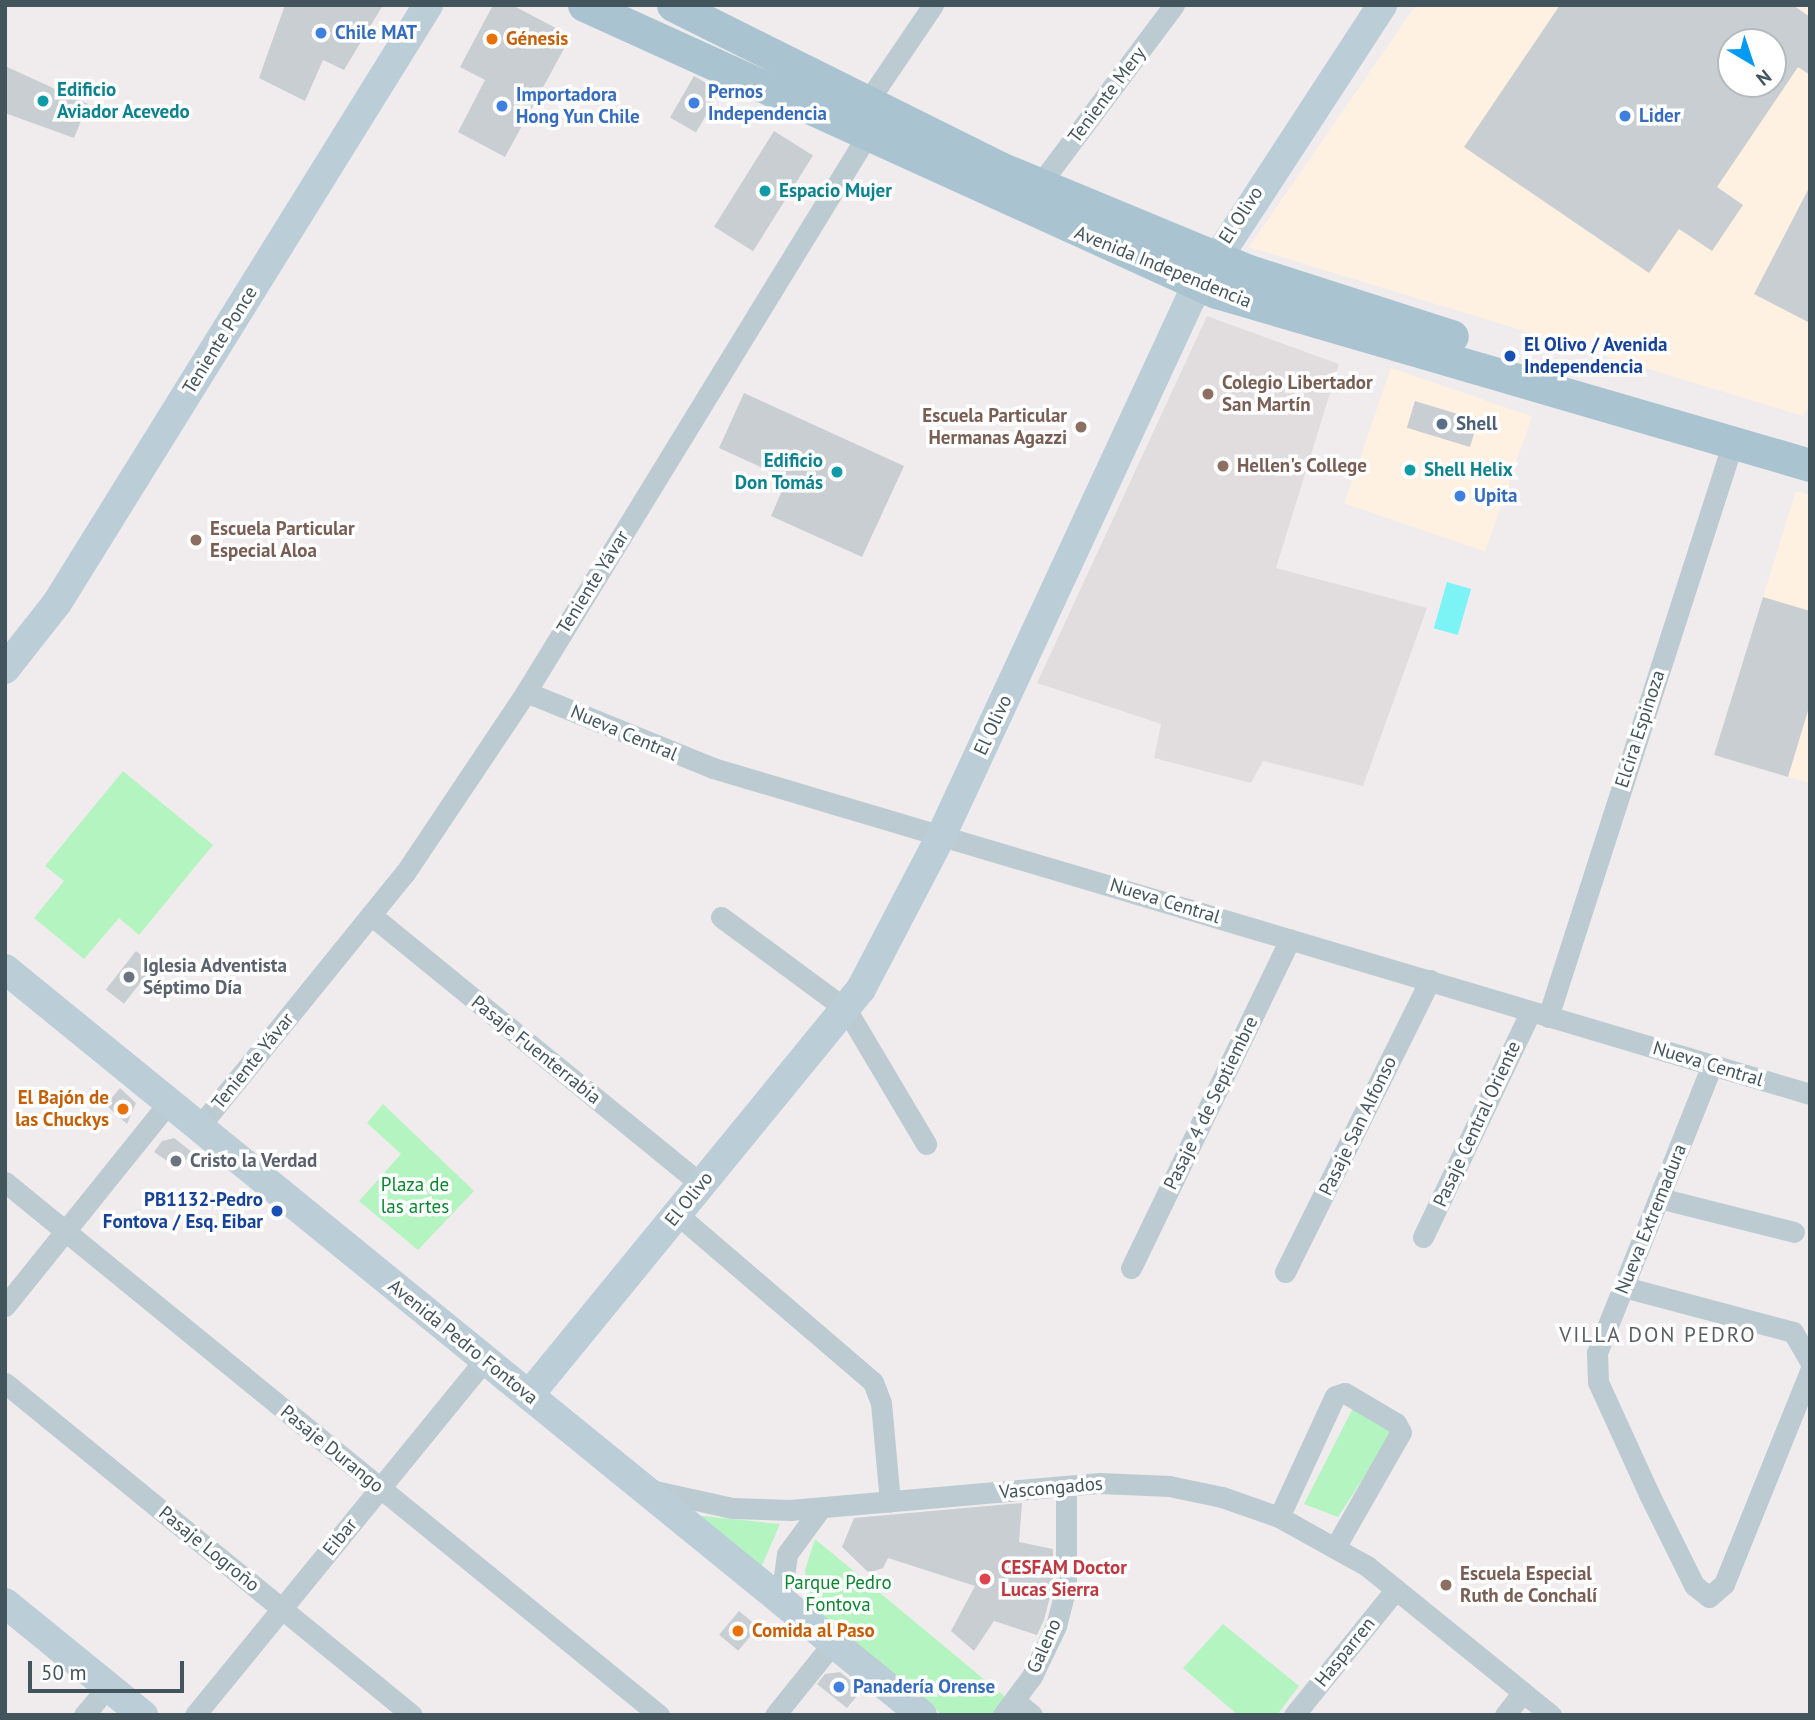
<!DOCTYPE html>
<meta charset="utf-8">
<style>
body{margin:0}
#map{position:relative;width:1815px;height:1720px;overflow:hidden;background:#f0eced;font-family:"PT Sans",sans-serif}
div>[style]{position:absolute}
.commercial>*{inset:0;background:#fef1e2;transform-origin:0 0}
.education>*{inset:0;background:#e1dddf}
.green>*{inset:0;background:#b4f4c1}
.water>*{inset:0;background:#7cf4f6;transform-origin:0 0}
.building>*{inset:0;background:#c8ced2;transform-origin:0 0}
.street>*{height:21px;margin:-10.5px;padding:0 10.5px;transform-origin:10.5px;border-radius:10.5px;background:#bbcbd1}
.secondary>*{height:30px;margin:-15px;padding:0 15px;transform-origin:15px;border-radius:15px;background:#bbcdd6}
.primary>*{height:33px;margin:-16.5px;padding:0 16.5px;transform-origin:16.5px;border-radius:16.5px;background:#a9c4d0}
.dots>*{width:19px;height:19px;translate:-50% -50%;box-sizing:border-box;border:4px solid #fff;border-radius:50%}
span{translate:-50% -50%;white-space:nowrap;text-align:center;line-height:1.15;-webkit-text-stroke:7px #fff;paint-order:stroke}
.shop-label{font-size:19px;color:#366cbe;font-weight:700}
.left{translate:0 -50%;text-align:left}
.food-label{font-size:19px;color:#c56008;font-weight:700}
.right{translate:-100% -50%;text-align:right}
.culture-label{font-size:19px;color:#0d838f;font-weight:700}
.street-label{font-size:19px;color:#43555c}
.transit-label{font-size:19px;color:#164399;font-weight:700}
.education-label{font-size:19px;color:#785e54;font-weight:700}
.service-label{font-size:19px;color:#4e5e75;font-weight:700}
.worship-label{font-size:19px;color:#5b616d;font-weight:700}
.park-label{font-size:19px;color:#0c8631}
.health-label{font-size:19px;color:#be3a42;font-weight:700}
.neighbourhood-label{font-size:21px;color:#595f63;letter-spacing:2px}
.frame{position:absolute;inset:0;border:7px solid #43555c;pointer-events:none}
.north{position:absolute;left:1717px;top:28px;width:70px;height:70px;box-sizing:border-box;background:#fff;border:2px solid #b4bbbe;border-radius:50%;rotate:141deg;font-size:19px;font-weight:700;line-height:28px;text-align:center;color:#43555c}
.north::after{content:'';display:block;margin:auto;width:24px;height:32px;background:#039af3;clip-path:polygon(50% 0,100% 100%,50% 72%,0 100%)}
.scale{position:absolute;left:28px;top:1661px;width:156px;height:32px;box-sizing:border-box;border:4px solid #43555c;border-top:0;padding-left:9px;font-size:21px;line-height:24px;white-space:nowrap;color:#43555c;-webkit-text-stroke:5px #fff;paint-order:stroke}
</style>
<div id="map">
<div class="commercial">
<i style="clip-path:polygon(evenodd,1416px 5px,1810px 5px,1810px 404px,1803px 416px,1249px 247px,1416px 5px,1731px 42px,1773px 42px,1773px 84px,1731px 84px,1731px 42px)"></i>
<i style="left:1391px;top:368px;width:149px;height:143px;rotate:19deg"></i>
<i style="clip-path:polygon(1796px 491px,1810px 495px,1810px 783px,1714px 755px)"></i>
</div>
<div class="education">
<i style="clip-path:polygon(1207px 316px,1339px 364px,1276px 568px,1427px 608px,1363px 786px,1263px 761px,1251px 783px,1154px 758px,1161px 724px,1037px 683px)"></i>
</div>
<div class="green">
<i style="clip-path:polygon(123px 771px,213px 845px,139px 935px,119px 918px,84px 959px,34px 918px,64px 881px,45px 866px)"></i>
<i style="clip-path:polygon(383px 1104px,474px 1191px,418px 1250px,359px 1201px,401px 1154px,367px 1123px)"></i>
<i style="clip-path:polygon(1353px 1408px,1394px 1431px,1338px 1517px,1304px 1504px)"></i>
<i style="clip-path:polygon(692px 1515px,780px 1524px,760px 1570px)"></i>
<i style="clip-path:polygon(815px 1539px,1027px 1715px,942px 1715px,808px 1605px,805px 1570px)"></i>
<i style="clip-path:polygon(1223px 1624px,1299px 1686px,1277px 1715px,1238px 1715px,1183px 1668px)"></i>
</div>
<div class="water">
<i style="left:1447px;top:582px;width:25px;height:48px;rotate:16deg"></i>
</div>
<div class="building">
<i style="clip-path:polygon(285px 5px,383px 5px,344px 70px,323px 60px,305px 101px,259px 78px)"></i>
<i style="clip-path:polygon(493px 5px,512px 5px,571px 36px,505px 157px,458px 132px,485px 80px,460px 67px)"></i>
<i style="clip-path:polygon(evenodd,1560px 5px,1793px 5px,1810px 17px,1810px 75px,1798px 67px,1717px 187px,1743px 205px,1712px 251px,1679px 229px,1649px 273px,1464px 147px,1560px 5px,1731px 42px,1773px 42px,1773px 84px,1731px 84px,1731px 42px)"></i>
<i style="clip-path:polygon(5px 66px,88px 104px,74px 138px,5px 113px)"></i>
<i style="left:694px;top:76px;width:30px;height:48px;rotate:30deg"></i>
<i style="left:774px;top:131px;width:46px;height:113px;rotate:32deg"></i>
<i style="clip-path:polygon(1810px 186px,1810px 323px,1754px 294px)"></i>
<i style="clip-path:polygon(744px 393px,904px 466px,862px 557px,771px 516px,787px 479px,719px 448px)"></i>
<i style="left:1415px;top:401px;width:66px;height:28px;rotate:17deg"></i>
<i style="clip-path:polygon(1763px 597px,1810px 611px,1810px 704px,1788px 777px,1714px 755px)"></i>
<i style="left:136px;top:951px;width:23px;height:49px;rotate:38deg"></i>
<i style="clip-path:polygon(120px 1088px,136px 1103px,127px 1124px,106px 1105px)"></i>
<i style="clip-path:polygon(174px 1138px,192px 1152px,179px 1169px,154px 1152px,162px 1141px)"></i>
<i style="clip-path:polygon(1022px 1503px,1019px 1542px,1053px 1549px,1053px 1585px,1044px 1620px,1037px 1635px,994px 1621px,974px 1651px,951px 1631px,975px 1586px,888px 1558px,883px 1568px,869px 1573px,842px 1547px,854px 1518px)"></i>
<i style="left:739px;top:1611px;width:25px;height:31px;rotate:40deg"></i>
<i style="clip-path:polygon(840px 1672px,862px 1690px,847px 1708px,817px 1684px,825px 1674px)"></i>
</div>
<div class="street">
<i style="left:1040px;top:184px;width:224px;rotate:-53.2deg"></i>
<i style="left:526px;top:692px;width:202px;rotate:22.1deg"></i>
<i style="left:713px;top:768px;width:1144px;rotate:16.55deg"></i>
<i style="left:371px;top:915px;width:426px;rotate:39.2deg"></i>
<i style="left:721px;top:917px;width:155px;rotate:36.4deg"></i>
<i style="left:846px;top:1009px;width:157px;rotate:59.3deg"></i>
<i style="left:1548px;top:1017px;width:604px;rotate:-72.16deg"></i>
<i style="left:1712px;top:1065px;width:310px;rotate:111.8deg"></i>
<i style="left:1597px;top:1353px;width:29px;rotate:88deg"></i>
<i style="left:1598px;top:1382px;width:123px;rotate:65.5deg"></i>
<i style="left:1649px;top:1494px;width:102px;rotate:63.7deg"></i>
<i style="left:1694px;top:1585px;width:19px;rotate:39deg"></i>
<i style="left:1709px;top:1597px;width:20px;rotate:-41deg"></i>
<i style="left:1724px;top:1584px;width:230px;rotate:-68deg"></i>
<i style="left:199px;top:1127px;width:327px;rotate:-51deg"></i>
<i style="left:405px;top:873px;width:218px;rotate:-56.2deg"></i>
<i style="left:526px;top:692px;width:639px;rotate:-58.5deg"></i>
<i style="left:860px;top:147px;width:47px;rotate:-80.1deg"></i>
<i style="left:868px;top:101px;width:116px;rotate:-55.9deg"></i>
<i style="left:5px;top:1182px;width:844px;rotate:39.18deg"></i>
<i style="left:1659px;top:1198px;width:139px;rotate:14.1deg"></i>
<i style="left:677px;top:1214px;width:258px;rotate:40.6deg"></i>
<i style="left:873px;top:1382px;width:22px;rotate:69deg"></i>
<i style="left:881px;top:1403px;width:99px;rotate:84.8deg"></i>
<i style="left:1423px;top:1237px;width:250px;rotate:-64.5deg"></i>
<i style="left:1131px;top:1268px;width:365px;rotate:-64.2deg"></i>
<i style="left:1285px;top:1272px;width:326px;rotate:-63.6deg"></i>
<i style="left:1624px;top:1287px;width:175px;rotate:14.9deg"></i>
<i style="left:1793px;top:1332px;width:34px;rotate:60deg"></i>
<i style="left:5px;top:1306px;width:262px;rotate:-51.2deg"></i>
<i style="left:5px;top:1383px;width:525px;rotate:39.2deg"></i>
<i style="left:655px;top:1491px;width:79px;rotate:12.4deg"></i>
<i style="left:732px;top:1508px;width:58px;rotate:2deg"></i>
<i style="left:790px;top:1510px;width:311px;rotate:-5deg"></i>
<i style="left:1100px;top:1483px;width:69px;rotate:2.5deg"></i>
<i style="left:1169px;top:1486px;width:54px;rotate:11.7deg"></i>
<i style="left:1222px;top:1497px;width:60px;rotate:19.3deg"></i>
<i style="left:1279px;top:1517px;width:101px;rotate:29.1deg"></i>
<i style="left:1367px;top:1566px;width:237px;rotate:39deg"></i>
<i style="left:1279px;top:1517px;width:133px;rotate:-65.2deg"></i>
<i style="left:1335px;top:1396px;width:10px;rotate:-17deg"></i>
<i style="left:1345px;top:1393px;width:59px;rotate:30.5deg"></i>
<i style="left:1396px;top:1423px;width:10px;rotate:61deg"></i>
<i style="left:1401px;top:1432px;width:131px;rotate:119.7deg"></i>
<i style="left:786px;top:1605px;width:16px;rotate:-105deg"></i>
<i style="left:782px;top:1590px;width:36px;rotate:-82deg"></i>
<i style="left:787px;top:1554px;width:56px;rotate:-53.7deg"></i>
<i style="left:1015px;top:1701px;width:22px;rotate:39deg"></i>
<i style="left:84px;top:1715px;width:38px;rotate:-50deg"></i>
<i style="left:195px;top:1715px;width:458px;rotate:-50.8deg"></i>
<i style="left:775px;top:1715px;width:92px;rotate:-51.1deg"></i>
<i style="left:1003px;top:1715px;width:49px;rotate:-53.4deg"></i>
<i style="left:1032px;top:1676px;width:55px;rotate:-64.4deg"></i>
<i style="left:1056px;top:1626px;width:40px;rotate:-75.6deg"></i>
<i style="left:1066px;top:1587px;width:101px;rotate:-90deg"></i>
<i style="left:1294px;top:1715px;width:162px;rotate:-51deg"></i>
<i style="left:1505px;top:1715px;width:29px;rotate:-52deg"></i>
</div>
<div class="secondary">
<i style="left:5px;top:669px;width:84px;rotate:-51.8deg"></i>
<i style="left:57px;top:603px;width:704px;rotate:-58.18deg"></i>
<i style="left:5px;top:969px;width:1182px;rotate:39.13deg"></i>
<i style="left:529px;top:1395px;width:524px;rotate:-50.73deg"></i>
<i style="left:861px;top:989px;width:175px;rotate:-62.4deg"></i>
<i style="left:942px;top:834px;width:589px;rotate:-65.09deg"></i>
<i style="left:1190px;top:300px;width:352px;rotate:-56.9deg"></i>
<i style="left:5px;top:1603px;width:178px;rotate:39.1deg"></i>
</div>
<div class="primary">
<i style="left:584px;top:5px;width:694px;rotate:24.42deg"></i>
<i style="left:1216px;top:292px;width:619px;rotate:16.24deg"></i>
<i style="left:673px;top:5px;width:365px;rotate:26.5deg"></i>
<i style="left:1000px;top:168px;width:269px;rotate:22.5deg"></i>
<i style="left:1249px;top:271px;width:213px;rotate:17.8deg"></i>
</div>
<div class="dots">
<i style="left:321px;top:33px;background:#3f7fe0"></i>
<i style="left:492px;top:39px;background:#e8710a"></i>
<i style="left:43px;top:101px;background:#0f9aa8"></i>
<i style="left:694px;top:103px;background:#3f7fe0"></i>
<i style="left:502px;top:106px;background:#3f7fe0"></i>
<i style="left:1625px;top:116px;background:#3f7fe0"></i>
<i style="left:765px;top:191px;background:#0f9aa8"></i>
<i style="left:1510px;top:356px;background:#1a4fb4"></i>
<i style="left:1208px;top:394px;background:#8d6e63"></i>
<i style="left:1442px;top:424px;background:#5c6f8a"></i>
<i style="left:1081px;top:427px;background:#8d6e63"></i>
<i style="left:1223px;top:466px;background:#8d6e63"></i>
<i style="left:1410px;top:470px;background:#0f9aa8"></i>
<i style="left:837px;top:472px;background:#0f9aa8"></i>
<i style="left:1460px;top:496px;background:#3f7fe0"></i>
<i style="left:196px;top:540px;background:#8d6e63"></i>
<i style="left:129px;top:977px;background:#6b7280"></i>
<i style="left:123px;top:1109px;background:#e8710a"></i>
<i style="left:176px;top:1161px;background:#6b7280"></i>
<i style="left:277px;top:1211px;background:#1a4fb4"></i>
<i style="left:985px;top:1579px;background:#e0444e"></i>
<i style="left:1446px;top:1585px;background:#8d6e63"></i>
<i style="left:738px;top:1631px;background:#e8710a"></i>
<i style="left:839px;top:1687px;background:#3f7fe0"></i>
</div>
<div class="shop-label">
<span class="left" style="left:335px;top:33px">Chile MAT</span>
<span class="left" style="left:708px;top:103px">Pernos<br>Independencia</span>
<span class="left" style="left:516px;top:106px">Importadora<br>Hong Yun Chile</span>
<span class="left" style="left:1639px;top:116px">Lider</span>
<span class="left" style="left:1474px;top:496px">Upita</span>
<span class="left" style="left:853px;top:1687px">Panadería Orense</span>
</div>
<div class="food-label">
<span class="left" style="left:506px;top:39px">Génesis</span>
<span class="right" style="left:109px;top:1109px">El Bajón de<br>las Chuckys</span>
<span class="left" style="left:752px;top:1631px">Comida al Paso</span>
</div>
<div class="culture-label">
<span class="left" style="left:57px;top:101px">Edificio<br>Aviador Acevedo</span>
<span class="left" style="left:779px;top:191px">Espacio Mujer</span>
<span class="right" style="left:823px;top:472px">Edificio<br>Don Tomás</span>
<span class="left" style="left:1424px;top:470px">Shell Helix</span>
</div>
<div class="street-label">
<span style="left:1107px;top:95px;rotate:-53deg">Teniente Mery</span>
<span style="left:1241px;top:215px;rotate:-57deg">El Olivo</span>
<span style="left:1163px;top:267px;rotate:22deg">Avenida Independencia</span>
<span style="left:220px;top:340px;rotate:-58deg">Teniente Ponce</span>
<span style="left:593px;top:582px;rotate:-58deg">Teniente Yávar</span>
<span style="left:993px;top:725px;rotate:-65deg">El Olivo</span>
<span style="left:1640px;top:729px;rotate:-72deg">Elcira Espinoza</span>
<span style="left:624px;top:733px;rotate:23deg">Nueva Central</span>
<span style="left:1165px;top:901px;rotate:17deg">Nueva Central</span>
<span style="left:536px;top:1050px;rotate:39deg">Pasaje Fuenterrabia</span>
<span style="left:253px;top:1061px;rotate:-51deg">Teniente Yávar</span>
<span style="left:1708px;top:1064px;rotate:17deg">Nueva Central</span>
<span style="left:1211px;top:1103px;rotate:-64deg">Pasaje 4 de Septiembre</span>
<span style="left:1477px;top:1124px;rotate:-65deg">Pasaje Central Oriente</span>
<span style="left:1358px;top:1126px;rotate:-64deg">Pasaje San Alfonso</span>
<span style="left:689px;top:1199px;rotate:-51deg">El Olivo</span>
<span style="left:1651px;top:1219px;rotate:-68deg">Nueva Extremadura</span>
<span style="left:463px;top:1342px;rotate:39deg">Avenida Pedro Fontova</span>
<span style="left:332px;top:1449px;rotate:39deg">Pasaje Durango</span>
<span style="left:1051px;top:1488px;rotate:-5deg">Vascongados</span>
<span style="left:340px;top:1537px;rotate:-51deg">Eibar</span>
<span style="left:209px;top:1549px;rotate:39deg">Pasaje Logroño</span>
<span style="left:1044px;top:1646px;rotate:-66deg">Galeno</span>
<span style="left:1345px;top:1652px;rotate:-51deg">Hasparren</span>
</div>
<div class="transit-label">
<span class="left" style="left:1524px;top:356px">El Olivo / Avenida<br>Independencia</span>
<span class="right" style="left:263px;top:1211px">PB1132-Pedro<br>Fontova / Esq. Eibar</span>
</div>
<div class="education-label">
<span class="left" style="left:1222px;top:394px">Colegio Libertador<br>San Martín</span>
<span class="right" style="left:1067px;top:427px">Escuela Particular<br>Hermanas Agazzi</span>
<span class="left" style="left:1237px;top:466px">Hellen's College</span>
<span class="left" style="left:210px;top:540px">Escuela Particular<br>Especial Aloa</span>
<span class="left" style="left:1460px;top:1585px">Escuela Especial<br>Ruth de Conchalí</span>
</div>
<div class="service-label">
<span class="left" style="left:1456px;top:424px">Shell</span>
</div>
<div class="worship-label">
<span class="left" style="left:143px;top:977px">Iglesia Adventista<br>Séptimo Día</span>
<span class="left" style="left:190px;top:1161px">Cristo la Verdad</span>
</div>
<div class="park-label">
<span style="left:415px;top:1196px">Plaza de<br>las artes</span>
<span style="left:838px;top:1594px">Parque Pedro<br>Fontova</span>
</div>
<div class="health-label">
<span class="left" style="left:1001px;top:1579px">CESFAM Doctor<br>Lucas Sierra</span>
</div>
<div class="neighbourhood-label">
<span style="left:1658px;top:1335px">VILLA DON PEDRO</span>
</div>
<div class="frame"></div>
<div class="north">N</div>
<div class="scale">50 m</div>
</div>
